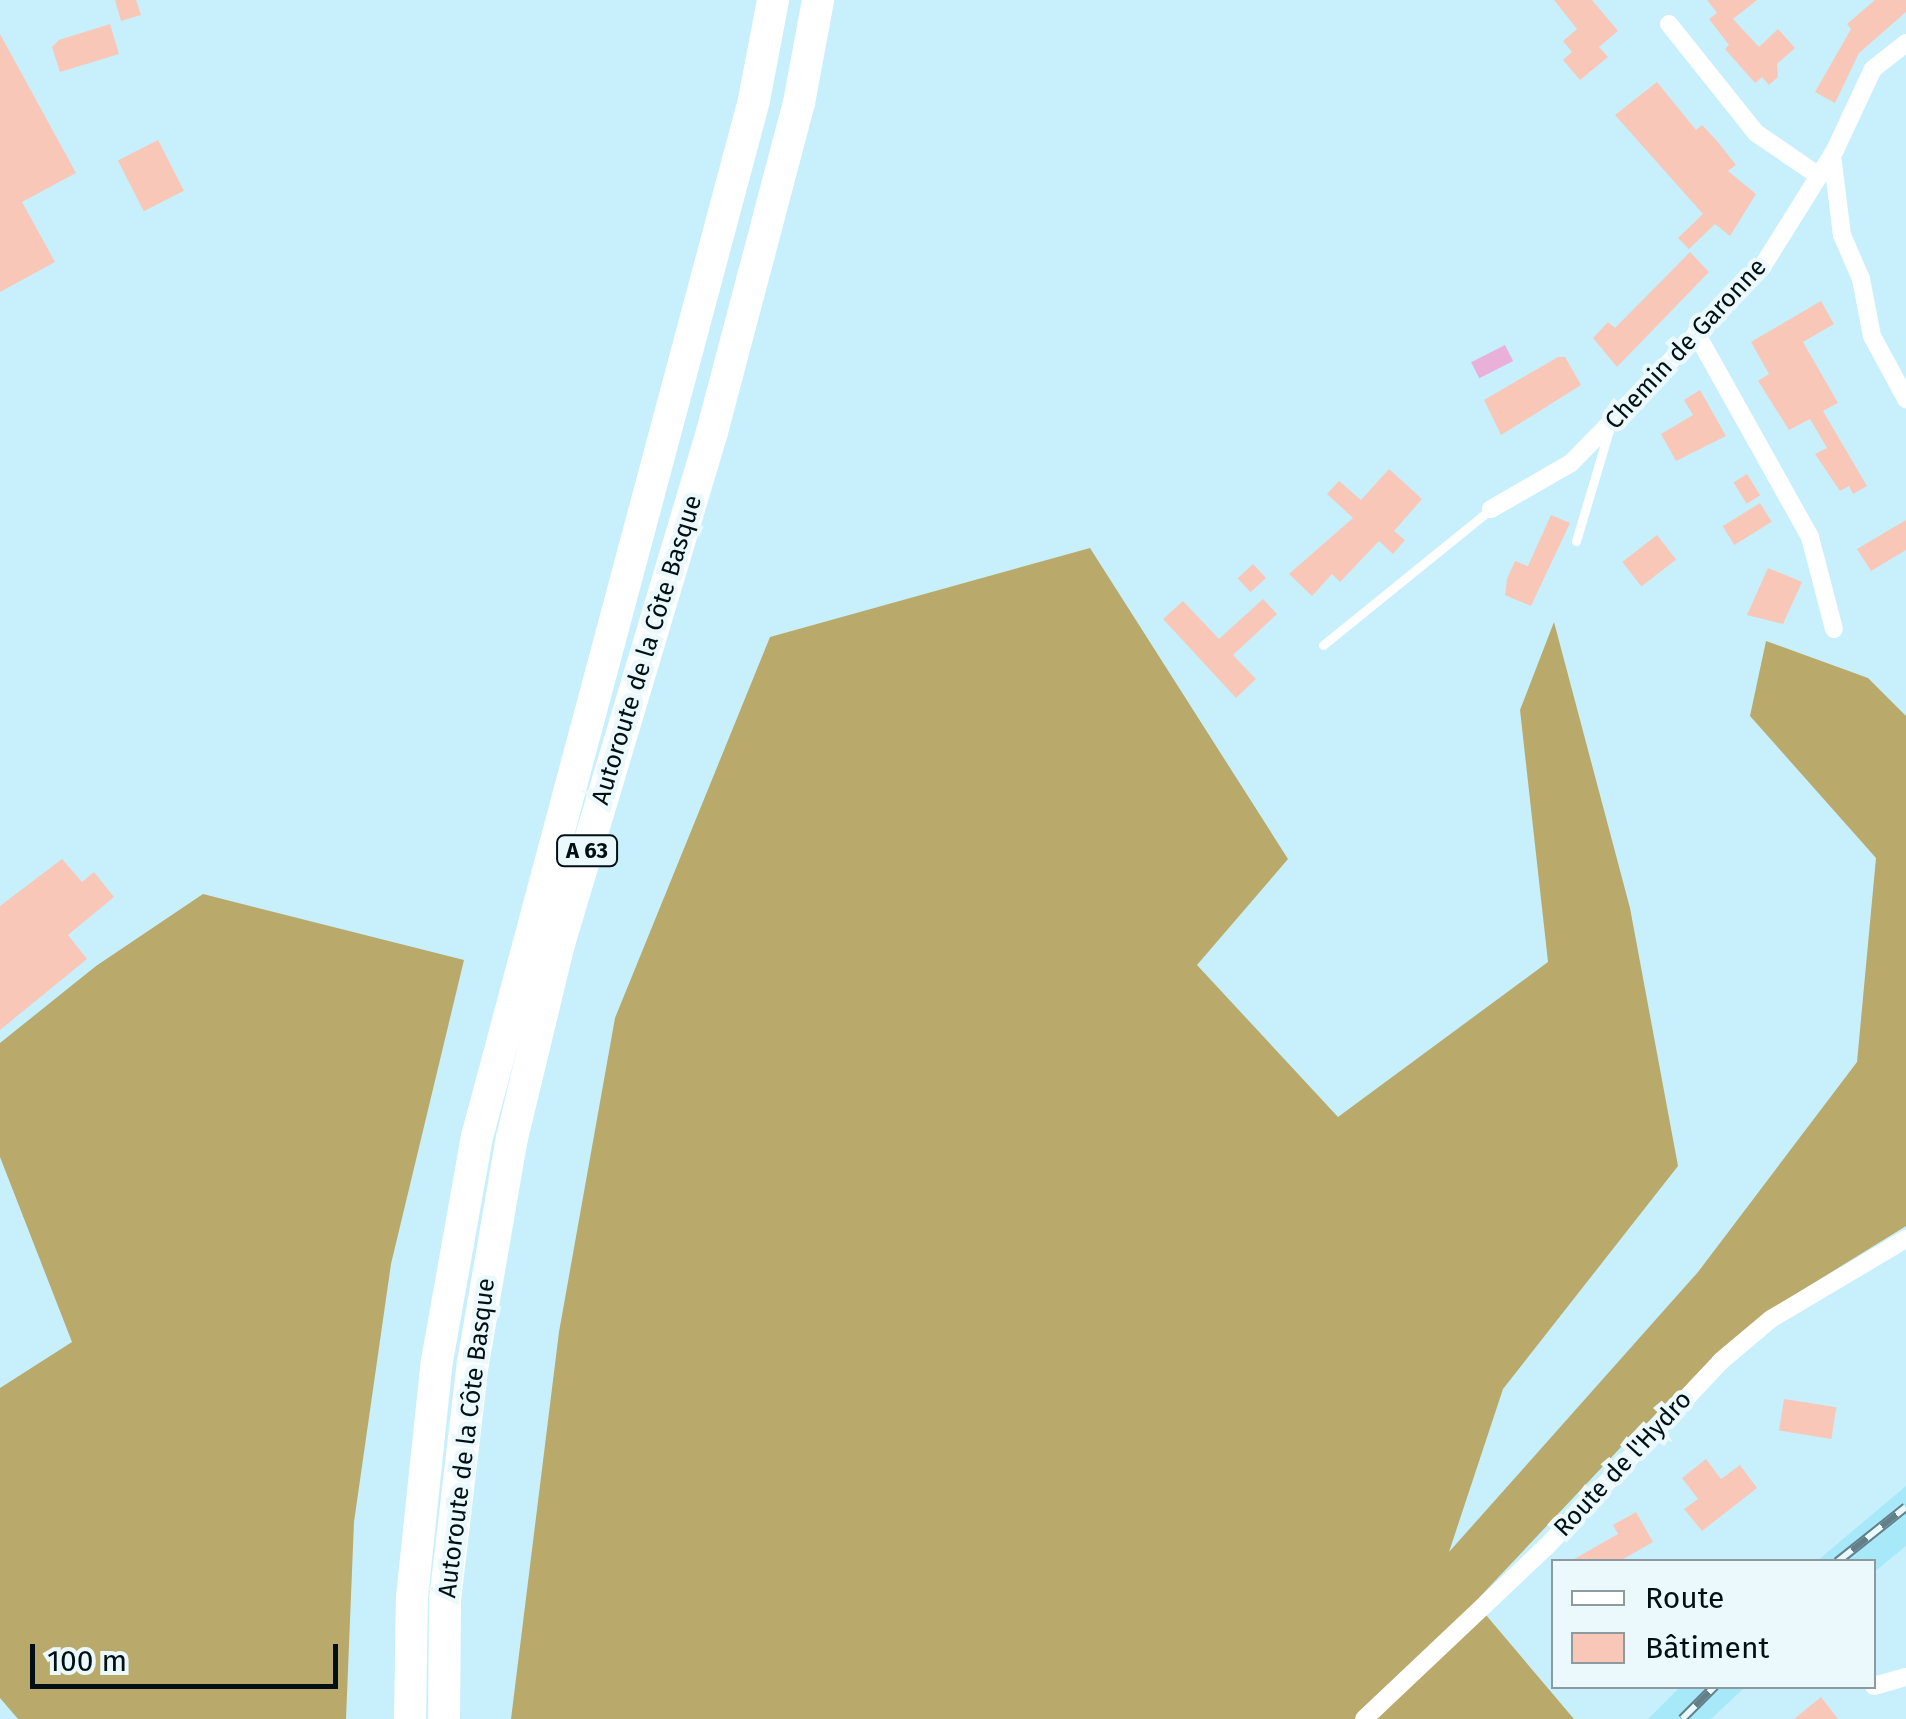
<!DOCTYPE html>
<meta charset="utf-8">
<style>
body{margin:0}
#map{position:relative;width:1906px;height:1719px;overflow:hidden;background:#c7f0fc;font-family:"Fira Sans",sans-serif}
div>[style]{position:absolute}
.built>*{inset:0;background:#a7e8f9}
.forest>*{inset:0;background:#b9aa6b}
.water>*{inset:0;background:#e9b0da;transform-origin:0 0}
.building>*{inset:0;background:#f9c7b8;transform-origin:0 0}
.service>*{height:9px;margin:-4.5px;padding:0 4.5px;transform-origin:4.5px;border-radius:4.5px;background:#fff}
.minor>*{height:18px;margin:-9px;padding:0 9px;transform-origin:9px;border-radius:9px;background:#fff}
.motorway>*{height:32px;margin:-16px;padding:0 16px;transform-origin:16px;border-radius:16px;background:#fff}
.rail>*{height:10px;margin-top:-5px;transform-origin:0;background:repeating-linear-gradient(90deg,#ebf8fc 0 19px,#638088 0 38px);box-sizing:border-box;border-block:2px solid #638088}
span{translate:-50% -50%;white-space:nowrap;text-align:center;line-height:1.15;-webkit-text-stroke:9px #ebf8fc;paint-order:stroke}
.shield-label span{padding:2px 8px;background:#ebf8fc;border:2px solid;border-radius:8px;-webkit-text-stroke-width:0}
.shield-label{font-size:22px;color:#001015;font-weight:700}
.street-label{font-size:25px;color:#001015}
.legend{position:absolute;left:1551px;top:1559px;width:325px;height:130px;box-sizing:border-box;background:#ebf8fc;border:2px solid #8d9ba0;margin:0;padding:12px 18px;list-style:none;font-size:30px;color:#001015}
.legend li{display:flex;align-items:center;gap:20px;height:50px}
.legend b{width:50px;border:2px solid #8d9ba0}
.scale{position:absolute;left:30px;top:1644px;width:308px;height:45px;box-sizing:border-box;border:5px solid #001015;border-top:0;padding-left:12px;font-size:30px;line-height:35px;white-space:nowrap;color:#001015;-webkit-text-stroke:8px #ebf8fc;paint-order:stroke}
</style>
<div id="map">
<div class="built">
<i style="clip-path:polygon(1906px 1486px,1906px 1546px,1874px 1572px,1874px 1562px,1817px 1561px)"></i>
<i style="clip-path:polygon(1680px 1687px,1680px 1686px,1745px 1687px,1711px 1719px,1648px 1719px)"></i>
</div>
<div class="forest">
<i style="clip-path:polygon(1090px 548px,1288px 859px,1197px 965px,1338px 1117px,1548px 962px,1520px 710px,1554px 622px,1630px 908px,1678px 1166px,1503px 1389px,1449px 1552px,1698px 1272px,1857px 1062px,1876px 858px,1750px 716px,1766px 641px,1868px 678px,1906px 716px,1906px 1226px,1770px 1310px,1623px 1445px,1475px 1602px,1574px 1719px,511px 1719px,559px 1332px,615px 1018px,770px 637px)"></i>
<i style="clip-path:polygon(203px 894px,464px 960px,391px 1264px,354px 1522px,346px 1719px,18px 1719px,0 1698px,0 1388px,72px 1342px,0 1157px,0 1043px,96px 966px)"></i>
</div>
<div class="water">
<i style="left:1505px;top:345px;width:18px;height:38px;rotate:63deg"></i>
</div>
<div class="building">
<i style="clip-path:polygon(115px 0,136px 0,141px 15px,121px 21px)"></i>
<i style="clip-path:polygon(1554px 0,1592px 0,1618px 31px,1599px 47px,1608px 57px,1580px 80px,1563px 60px,1572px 52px,1563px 41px,1577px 29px)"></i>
<i style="clip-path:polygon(1707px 0,1757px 0,1733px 19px,1759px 47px,1778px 29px,1795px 48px,1777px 64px,1778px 77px,1769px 85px,1762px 77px,1755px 83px,1725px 49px,1729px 45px,1709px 19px,1717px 13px)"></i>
<i style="clip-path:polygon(1875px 0,1906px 0,1906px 12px,1859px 53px,1835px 103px,1815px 92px,1851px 29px,1847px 24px)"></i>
<i style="clip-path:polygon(110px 24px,119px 54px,60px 72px,52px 47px,59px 40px)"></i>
<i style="clip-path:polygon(0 34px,76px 173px,22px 202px,55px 262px,0 292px)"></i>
<i style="clip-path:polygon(1657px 82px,1696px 130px,1702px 125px,1717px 141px,1736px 165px,1728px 171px,1756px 194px,1730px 236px,1715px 224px,1689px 249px,1678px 238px,1703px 214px,1615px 115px)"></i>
<i style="left:158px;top:140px;width:57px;height:45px;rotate:63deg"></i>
<i style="clip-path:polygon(1690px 252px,1709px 272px,1617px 367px,1593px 338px,1608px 322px,1615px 328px)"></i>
<i style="clip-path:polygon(1821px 301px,1834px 324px,1803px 342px,1838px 403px,1823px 411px,1867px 486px,1853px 494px,1849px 486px,1840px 491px,1815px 454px,1827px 448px,1810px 419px,1789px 430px,1758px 381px,1769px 374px,1751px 342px)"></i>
<i style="clip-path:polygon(1558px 357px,1565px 357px,1581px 385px,1501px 435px,1484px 400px)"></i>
<i style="clip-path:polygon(1700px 390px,1726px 436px,1676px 461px,1661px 434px,1693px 415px,1684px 400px)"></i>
<i style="clip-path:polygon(1389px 469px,1422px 499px,1394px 531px,1405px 540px,1393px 554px,1379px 541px,1340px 582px,1332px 574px,1312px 596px,1289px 574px,1353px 518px,1327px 494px,1339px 481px,1361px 500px)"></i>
<i style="left:1747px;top:474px;width:25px;height:16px;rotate:58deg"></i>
<i style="left:1760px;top:503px;width:22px;height:44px;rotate:58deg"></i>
<i style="clip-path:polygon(1551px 515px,1570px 523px,1531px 606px,1505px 595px,1507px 579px,1515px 561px,1528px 566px)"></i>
<i style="clip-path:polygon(1906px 520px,1906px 550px,1871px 571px,1857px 549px)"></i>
<i style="left:1657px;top:535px;width:31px;height:44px;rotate:52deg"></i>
<i style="left:1253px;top:564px;width:19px;height:21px;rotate:47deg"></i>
<i style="clip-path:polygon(1768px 568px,1802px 582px,1783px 624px,1747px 615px)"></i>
<i style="clip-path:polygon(1263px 599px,1277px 614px,1233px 655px,1256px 679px,1236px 698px,1163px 619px,1183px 601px,1219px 639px)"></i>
<i style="clip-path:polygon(62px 859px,82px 882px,94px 872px,114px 897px,68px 935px,87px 959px,0 1030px,0 906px)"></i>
<i style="left:1784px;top:1399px;width:53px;height:32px;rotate:9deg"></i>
<i style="clip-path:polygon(1706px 1459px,1721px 1479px,1740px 1465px,1757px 1488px,1702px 1531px,1684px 1509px,1698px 1499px,1682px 1478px)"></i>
<i style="clip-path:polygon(1636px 1512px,1653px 1542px,1618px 1562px,1569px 1562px,1618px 1534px,1613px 1525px)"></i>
<i style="clip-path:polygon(1821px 1697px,1838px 1719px,1794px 1719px)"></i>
</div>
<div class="service">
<i style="left:1576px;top:541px;width:119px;rotate:-73.4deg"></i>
<i style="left:1323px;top:645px;width:216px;rotate:-39deg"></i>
</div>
<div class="minor">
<i style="left:1669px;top:24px;width:139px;rotate:51.4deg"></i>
<i style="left:1756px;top:133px;width:76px;rotate:34.3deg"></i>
<i style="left:1832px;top:155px;width:81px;rotate:82.9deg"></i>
<i style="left:1842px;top:235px;width:48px;rotate:66.6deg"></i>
<i style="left:1861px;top:279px;width:58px;rotate:79.1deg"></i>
<i style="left:1872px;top:336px;width:72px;rotate:61.6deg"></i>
<i style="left:1696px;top:333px;width:234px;rotate:60.8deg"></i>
<i style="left:1810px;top:537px;width:95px;rotate:75.4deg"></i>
<i style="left:1491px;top:509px;width:92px;rotate:-29.9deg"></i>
<i style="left:1571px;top:463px;width:274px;rotate:-45.7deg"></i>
<i style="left:1762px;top:267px;width:138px;rotate:-58deg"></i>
<i style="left:1835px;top:150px;width:89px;rotate:-64.9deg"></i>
<i style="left:1873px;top:69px;width:42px;rotate:-38.2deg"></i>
<i style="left:1874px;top:1686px;width:33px;rotate:-16deg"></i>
<i style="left:1364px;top:1719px;width:250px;rotate:-43.4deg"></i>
<i style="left:1546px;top:1547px;width:255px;rotate:-46.7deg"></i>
<i style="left:1721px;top:1361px;width:65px;rotate:-40deg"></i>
<i style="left:1771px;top:1319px;width:157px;rotate:-30.7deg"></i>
</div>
<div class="motorway">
<i style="left:410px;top:1719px;width:122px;rotate:-89.1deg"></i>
<i style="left:412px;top:1597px;width:237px;rotate:-84deg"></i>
<i style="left:437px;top:1361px;width:228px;rotate:-79.9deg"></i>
<i style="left:477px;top:1137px;width:1073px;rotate:-75.04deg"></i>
<i style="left:754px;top:100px;width:102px;rotate:-79.2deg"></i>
<i style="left:444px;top:1719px;width:119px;rotate:-89.5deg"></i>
<i style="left:445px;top:1600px;width:239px;rotate:-83.3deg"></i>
<i style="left:473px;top:1363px;width:228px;rotate:-80.2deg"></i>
<i style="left:512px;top:1138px;width:200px;rotate:-76.4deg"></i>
<i style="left:559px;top:944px;width:534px;rotate:-73.36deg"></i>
<i style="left:712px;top:432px;width:340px;rotate:-75.2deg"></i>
<i style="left:799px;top:103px;width:105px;rotate:-79.5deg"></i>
</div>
<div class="rail">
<i style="left:1837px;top:1562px;width:88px;rotate:-38.6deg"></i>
<i style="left:1682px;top:1719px;width:47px;rotate:-45deg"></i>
</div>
<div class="shield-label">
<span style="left:587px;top:851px">A 63</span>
</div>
<div class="street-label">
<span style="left:1686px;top:344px;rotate:-47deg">Chemin de Garonne</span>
<span style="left:647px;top:650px;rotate:-73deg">Autoroute de la Côte Basque</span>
<span style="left:467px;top:1438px;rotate:-83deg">Autoroute de la Côte Basque</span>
<span style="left:1623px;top:1464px;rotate:-47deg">Route de l'Hydro</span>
</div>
<ul class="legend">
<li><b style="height:12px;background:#fff"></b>Route</li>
<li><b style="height:28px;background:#f9c7b8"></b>Bâtiment</li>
</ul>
<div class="scale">100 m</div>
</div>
